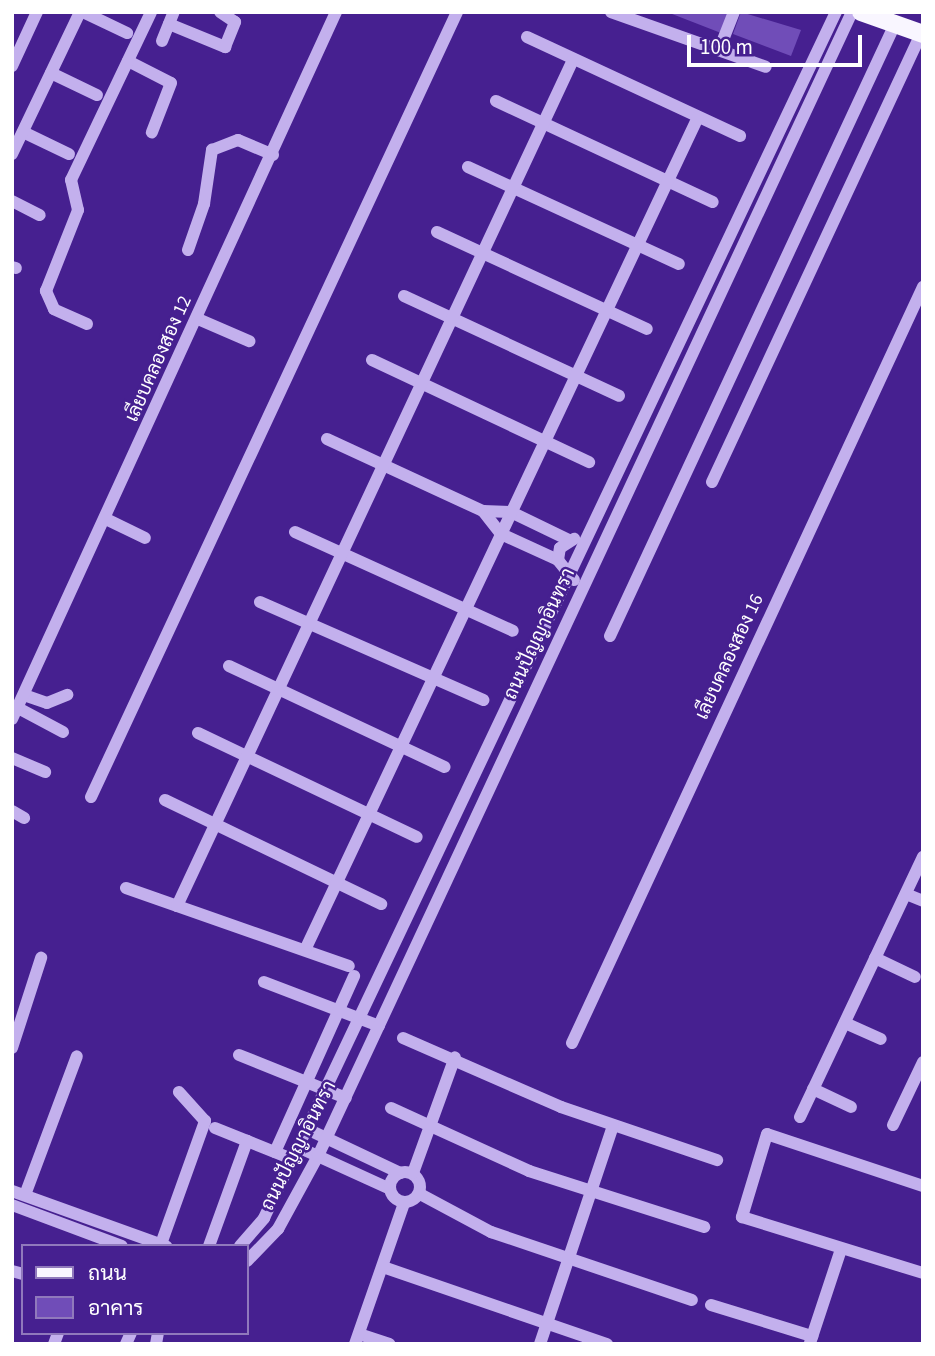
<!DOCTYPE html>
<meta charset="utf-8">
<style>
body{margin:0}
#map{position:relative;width:935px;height:1356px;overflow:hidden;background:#462090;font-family:"Source Sans 3",Sarabun,sans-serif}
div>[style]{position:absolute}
.building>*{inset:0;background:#704db8}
.minor>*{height:12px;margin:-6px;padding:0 6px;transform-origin:6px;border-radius:6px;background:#c3b0ed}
.minor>.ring{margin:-6px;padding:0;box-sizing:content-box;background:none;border:12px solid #c3b0ed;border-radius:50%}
.major>*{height:18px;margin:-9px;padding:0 9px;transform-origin:9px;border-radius:9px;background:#f9f6ff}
span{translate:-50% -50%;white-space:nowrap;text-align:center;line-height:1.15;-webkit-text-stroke:5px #462090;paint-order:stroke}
.street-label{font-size:19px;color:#fff}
.frame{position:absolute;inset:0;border:14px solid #fff;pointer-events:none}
.legend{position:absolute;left:21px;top:1244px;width:228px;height:91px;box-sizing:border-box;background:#462090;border:2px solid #9079bc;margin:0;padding:9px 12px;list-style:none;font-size:21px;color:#fff}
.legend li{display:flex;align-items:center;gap:14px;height:35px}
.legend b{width:35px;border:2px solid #9079bc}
.scale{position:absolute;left:687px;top:35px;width:175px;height:32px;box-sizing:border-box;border:4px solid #fff;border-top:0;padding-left:9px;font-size:21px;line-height:24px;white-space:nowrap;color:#fff;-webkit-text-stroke:5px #462090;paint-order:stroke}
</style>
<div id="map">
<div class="building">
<i style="clip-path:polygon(667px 12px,728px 12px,721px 33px)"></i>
<i style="clip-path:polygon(741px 12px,801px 30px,791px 56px,733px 34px)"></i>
</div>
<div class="minor">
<i style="left:83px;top:12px;width:49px;rotate:25.5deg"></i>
<i style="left:611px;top:12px;width:164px;rotate:19.5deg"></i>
<i style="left:169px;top:24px;width:61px;rotate:22.3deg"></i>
<i style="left:225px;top:47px;width:27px;rotate:-68deg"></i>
<i style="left:235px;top:22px;width:18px;rotate:-146deg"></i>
<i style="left:527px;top:37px;width:235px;rotate:24.9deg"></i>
<i style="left:162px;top:41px;width:31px;rotate:-68deg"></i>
<i style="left:719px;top:50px;width:41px;rotate:-68.5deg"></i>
<i style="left:128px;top:61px;width:48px;rotate:27.1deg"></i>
<i style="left:171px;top:83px;width:53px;rotate:111.2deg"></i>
<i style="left:12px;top:66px;width:60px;rotate:-65.2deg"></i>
<i style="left:51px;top:73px;width:51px;rotate:25.6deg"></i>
<i style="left:496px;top:101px;width:239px;rotate:25deg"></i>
<i style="left:23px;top:132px;width:51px;rotate:25.6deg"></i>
<i style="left:12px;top:154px;width:157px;rotate:-64.4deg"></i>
<i style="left:468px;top:167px;width:232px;rotate:24.7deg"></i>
<i style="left:12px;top:201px;width:31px;rotate:27deg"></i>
<i style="left:437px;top:232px;width:231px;rotate:24.8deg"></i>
<i style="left:188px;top:250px;width:49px;rotate:-70.8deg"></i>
<i style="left:204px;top:204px;width:55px;rotate:-81.6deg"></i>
<i style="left:212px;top:150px;width:28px;rotate:-21deg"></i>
<i style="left:238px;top:140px;width:38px;rotate:23deg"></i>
<i style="left:12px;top:267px;width:4px;rotate:14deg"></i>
<i style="left:404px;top:296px;width:237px;rotate:24.9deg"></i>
<i style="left:198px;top:319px;width:56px;rotate:23.3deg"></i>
<i style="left:87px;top:324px;width:36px;rotate:-156deg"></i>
<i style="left:54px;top:309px;width:20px;rotate:-114deg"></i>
<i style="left:46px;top:291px;width:87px;rotate:-68.4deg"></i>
<i style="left:78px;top:210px;width:31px;rotate:-103deg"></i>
<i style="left:71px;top:180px;width:186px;rotate:-64.5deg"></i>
<i style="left:372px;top:360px;width:240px;rotate:25.2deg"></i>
<i style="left:327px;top:439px;width:172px;rotate:24.8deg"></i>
<i style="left:483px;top:511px;width:28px;rotate:2deg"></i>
<i style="left:511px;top:512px;width:64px;rotate:25.8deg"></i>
<i style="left:712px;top:482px;width:495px;rotate:-65deg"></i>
<i style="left:483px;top:511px;width:29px;rotate:52deg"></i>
<i style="left:501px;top:534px;width:63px;rotate:24.5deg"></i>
<i style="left:108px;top:520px;width:41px;rotate:25.9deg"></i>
<i style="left:295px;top:532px;width:239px;rotate:24.4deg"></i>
<i style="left:574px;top:580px;width:26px;rotate:-129deg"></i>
<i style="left:558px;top:560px;width:12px;rotate:-81deg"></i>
<i style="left:560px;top:548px;width:17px;rotate:-33deg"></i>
<i style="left:260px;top:602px;width:244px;rotate:23.7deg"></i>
<i style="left:610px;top:636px;width:675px;rotate:-65.03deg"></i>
<i style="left:229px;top:666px;width:238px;rotate:25.1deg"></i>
<i style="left:24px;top:695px;width:24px;rotate:19deg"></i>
<i style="left:47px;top:703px;width:22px;rotate:-22deg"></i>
<i style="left:18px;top:708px;width:51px;rotate:28.1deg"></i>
<i style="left:12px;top:719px;width:778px;rotate:-65.38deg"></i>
<i style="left:198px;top:733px;width:242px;rotate:25.4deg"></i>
<i style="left:12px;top:758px;width:36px;rotate:23deg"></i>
<i style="left:91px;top:797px;width:866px;rotate:-65deg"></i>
<i style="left:165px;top:800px;width:240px;rotate:25.7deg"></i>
<i style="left:12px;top:811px;width:14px;rotate:30deg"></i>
<i style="left:126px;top:888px;width:236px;rotate:19.3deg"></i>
<i style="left:906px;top:894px;width:18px;rotate:22deg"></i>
<i style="left:177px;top:906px;width:934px;rotate:-64.92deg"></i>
<i style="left:305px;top:950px;width:921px;rotate:-64.74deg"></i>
<i style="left:875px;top:958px;width:44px;rotate:25.4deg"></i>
<i style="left:264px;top:982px;width:123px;rotate:20.9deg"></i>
<i style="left:845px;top:1023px;width:39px;rotate:24deg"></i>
<i style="left:403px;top:1038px;width:172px;rotate:23.6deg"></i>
<i style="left:561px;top:1107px;width:165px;rotate:18.8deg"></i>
<i style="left:572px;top:1043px;width:834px;rotate:-65.1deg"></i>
<i style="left:12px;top:1048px;width:95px;rotate:-72.1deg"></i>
<i style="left:239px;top:1055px;width:115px;rotate:21.9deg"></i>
<i style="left:813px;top:1089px;width:42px;rotate:25.3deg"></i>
<i style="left:391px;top:1108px;width:152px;rotate:24.5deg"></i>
<i style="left:529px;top:1171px;width:184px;rotate:17.7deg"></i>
<i style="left:800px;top:1117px;width:288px;rotate:-64.7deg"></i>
<i style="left:893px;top:1125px;width:70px;rotate:-64.5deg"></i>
<i style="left:215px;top:1128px;width:83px;rotate:21.9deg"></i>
<i style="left:307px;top:1129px;width:103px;rotate:25.3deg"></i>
<i style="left:298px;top:1147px;width:101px;rotate:24.5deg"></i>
<i style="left:275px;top:1152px;width:193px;rotate:-65.8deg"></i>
<i class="ring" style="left:390px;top:1172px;width:18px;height:18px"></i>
<i style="left:413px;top:1173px;width:123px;rotate:-70.1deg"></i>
<i style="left:923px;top:1186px;width:164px;rotate:-161.6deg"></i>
<i style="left:767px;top:1134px;width:87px;rotate:106.8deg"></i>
<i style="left:742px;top:1217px;width:189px;rotate:17.2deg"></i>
<i style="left:12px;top:1191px;width:164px;rotate:19.7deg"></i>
<i style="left:420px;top:1194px;width:81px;rotate:28.2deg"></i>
<i style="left:491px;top:1232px;width:212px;rotate:18.7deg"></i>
<i style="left:25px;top:1195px;width:148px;rotate:-69.5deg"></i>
<i style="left:12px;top:1205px;width:117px;rotate:20.4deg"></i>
<i style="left:161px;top:1244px;width:131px;rotate:-70.3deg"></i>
<i style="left:205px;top:1121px;width:39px;rotate:-132deg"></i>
<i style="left:209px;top:1246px;width:112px;rotate:-70.1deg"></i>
<i style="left:240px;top:1246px;width:37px;rotate:-49deg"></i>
<i style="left:264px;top:1218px;width:79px;rotate:-64.4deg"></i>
<i style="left:298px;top:1147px;width:1256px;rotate:-64.64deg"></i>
<i style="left:247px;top:1261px;width:45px;rotate:-45.9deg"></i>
<i style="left:278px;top:1229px;width:83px;rotate:-61.3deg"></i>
<i style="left:318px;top:1156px;width:1262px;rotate:-64.98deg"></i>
<i style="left:383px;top:1267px;width:237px;rotate:19deg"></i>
<i style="left:12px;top:1271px;width:11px;rotate:15deg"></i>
<i style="left:711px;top:1305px;width:106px;rotate:17.1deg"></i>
<i style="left:359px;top:1334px;width:32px;rotate:18deg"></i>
<i style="left:810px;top:1343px;width:99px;rotate:-71.7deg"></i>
<i style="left:54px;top:1344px;width:12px;rotate:-70deg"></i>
<i style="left:126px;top:1344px;width:12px;rotate:-66deg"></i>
<i style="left:156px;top:1344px;width:11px;rotate:-80deg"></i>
<i style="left:355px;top:1344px;width:149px;rotate:-70.8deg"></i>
<i style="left:540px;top:1344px;width:230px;rotate:-71.5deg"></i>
</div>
<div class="major">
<i style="left:861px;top:12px;width:66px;rotate:19.5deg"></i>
</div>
<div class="street-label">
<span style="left:159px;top:359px;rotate:-66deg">เลียบคลองสอง 12</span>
<span style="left:540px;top:634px;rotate:-65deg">ถนนปัญญาอินทรา</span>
<span style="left:730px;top:657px;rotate:-65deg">เลียบคลองสอง 16</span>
<span style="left:299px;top:1146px;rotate:-63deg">ถนนปัญญาอินทรา</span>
</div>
<div class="frame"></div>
<ul class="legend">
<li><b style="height:9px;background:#f9f6ff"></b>ถนน</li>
<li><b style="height:19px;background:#704db8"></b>อาคาร</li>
</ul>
<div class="scale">100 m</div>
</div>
